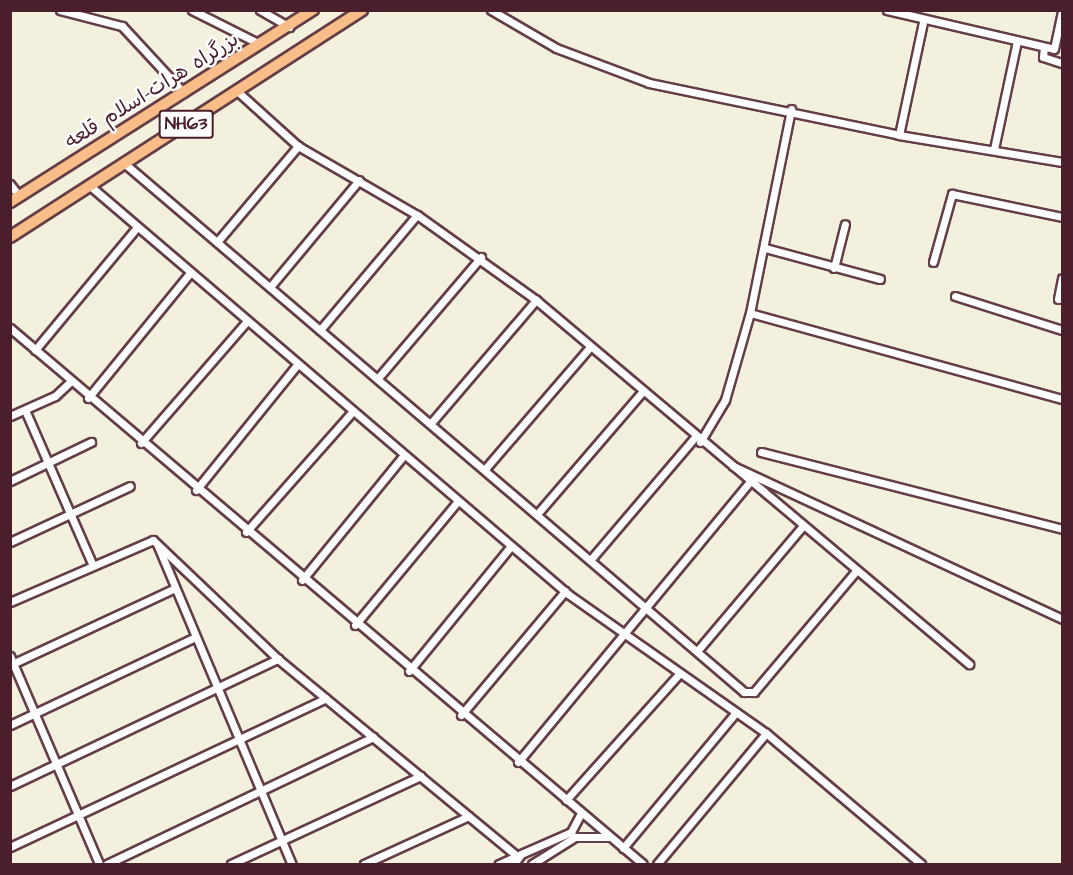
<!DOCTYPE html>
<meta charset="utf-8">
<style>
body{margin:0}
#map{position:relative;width:1073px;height:875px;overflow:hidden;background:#f4f0de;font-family:"Architects Daughter","Playpen Sans Arabic",sans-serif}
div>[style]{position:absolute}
.roads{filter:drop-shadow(2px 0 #643e46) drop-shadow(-2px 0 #643e46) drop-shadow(0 2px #643e46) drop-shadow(0 -2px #643e46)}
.minor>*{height:7px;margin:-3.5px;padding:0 3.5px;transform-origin:3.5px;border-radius:3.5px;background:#fff}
.highway>*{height:10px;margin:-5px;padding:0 5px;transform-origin:5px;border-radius:5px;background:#f8bd88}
span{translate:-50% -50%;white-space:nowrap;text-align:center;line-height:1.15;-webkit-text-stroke:5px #fff;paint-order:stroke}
.shield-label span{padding:2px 4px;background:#fff;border:2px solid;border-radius:4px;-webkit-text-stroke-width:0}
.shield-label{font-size:18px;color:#4a1f2b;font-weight:700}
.street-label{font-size:20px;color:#4a1f2b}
.frame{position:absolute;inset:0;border:12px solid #4a1f2b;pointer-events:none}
</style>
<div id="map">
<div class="roads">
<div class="minor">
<i style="left:60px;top:10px;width:64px;rotate:14.5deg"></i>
<i style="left:122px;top:26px;width:91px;rotate:47.2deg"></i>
<i style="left:192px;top:10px;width:76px;rotate:26.6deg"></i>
<i style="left:260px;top:10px;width:34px;rotate:30deg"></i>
<i style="left:491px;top:10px;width:75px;rotate:30.3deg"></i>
<i style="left:556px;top:48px;width:99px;rotate:20.6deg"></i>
<i style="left:649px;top:83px;width:255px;rotate:11.7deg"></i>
<i style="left:899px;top:135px;width:165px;rotate:9.4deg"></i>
<i style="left:887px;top:10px;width:171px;rotate:13.1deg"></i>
<i style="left:1054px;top:49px;width:40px;rotate:-78deg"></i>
<i style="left:1044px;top:47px;width:10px;rotate:96deg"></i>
<i style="left:1043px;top:57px;width:20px;rotate:18deg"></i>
<i style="left:236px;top:90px;width:84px;rotate:42.1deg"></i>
<i style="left:298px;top:146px;width:138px;rotate:30.1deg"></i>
<i style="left:417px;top:215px;width:146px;rotate:35.5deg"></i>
<i style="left:536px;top:300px;width:566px;rotate:40.05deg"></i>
<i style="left:899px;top:135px;width:116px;rotate:-78deg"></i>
<i style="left:994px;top:149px;width:110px;rotate:-78deg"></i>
<i style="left:124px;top:163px;width:815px;rotate:40.47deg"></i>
<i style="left:744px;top:692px;width:10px"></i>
<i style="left:754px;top:692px;width:158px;rotate:-49.9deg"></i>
<i style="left:10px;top:184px;width:15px;rotate:53deg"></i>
<i style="left:89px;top:185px;width:630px;rotate:40.49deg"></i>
<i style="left:568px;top:594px;width:242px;rotate:35.1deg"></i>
<i style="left:766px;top:733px;width:203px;rotate:40.2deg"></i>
<i style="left:217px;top:242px;width:126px;rotate:-49.8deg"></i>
<i style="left:765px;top:248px;width:119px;rotate:15.1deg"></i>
<i style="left:933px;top:262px;width:71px;rotate:-74.4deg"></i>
<i style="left:952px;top:194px;width:112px;rotate:11.8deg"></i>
<i style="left:834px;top:268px;width:45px;rotate:-76deg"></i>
<i style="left:270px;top:287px;width:139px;rotate:-50.2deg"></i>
<i style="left:955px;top:296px;width:112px;rotate:17.6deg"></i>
<i style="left:1058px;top:299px;width:21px;rotate:-79deg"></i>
<i style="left:750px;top:313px;width:324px;rotate:15.4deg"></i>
<i style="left:10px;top:328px;width:829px;rotate:40.26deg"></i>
<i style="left:320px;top:330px;width:150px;rotate:-49.9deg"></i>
<i style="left:35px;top:350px;width:160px;rotate:-50.3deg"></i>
<i style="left:378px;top:378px;width:159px;rotate:-49.6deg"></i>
<i style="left:88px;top:398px;width:161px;rotate:-50.8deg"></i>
<i style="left:25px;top:410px;width:167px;rotate:66.4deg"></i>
<i style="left:10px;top:416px;width:49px;rotate:-24deg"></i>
<i style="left:55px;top:396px;width:21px;rotate:-43deg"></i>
<i style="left:431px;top:423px;width:162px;rotate:-49.5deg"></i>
<i style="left:700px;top:442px;width:49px;rotate:-59.2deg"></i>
<i style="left:725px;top:400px;width:91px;rotate:-74deg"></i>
<i style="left:750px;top:313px;width:208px;rotate:-78.6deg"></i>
<i style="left:141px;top:443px;width:160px;rotate:-49deg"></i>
<i style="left:761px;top:452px;width:311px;rotate:14.3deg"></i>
<i style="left:733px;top:466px;width:363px;rotate:24.9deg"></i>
<i style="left:485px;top:469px;width:161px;rotate:-49.3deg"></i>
<i style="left:10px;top:481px;width:90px;rotate:-25.7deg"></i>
<i style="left:196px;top:490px;width:161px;rotate:-51.1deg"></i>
<i style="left:538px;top:513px;width:160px;rotate:-49.3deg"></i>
<i style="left:246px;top:532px;width:160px;rotate:-48.5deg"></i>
<i style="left:10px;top:542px;width:132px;rotate:-25deg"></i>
<i style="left:158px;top:546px;width:345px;rotate:67.2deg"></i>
<i style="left:592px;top:558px;width:157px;rotate:-49.6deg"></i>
<i style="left:302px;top:580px;width:161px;rotate:-50.8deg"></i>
<i style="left:10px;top:602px;width:156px;rotate:-23.4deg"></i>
<i style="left:153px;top:540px;width:173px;rotate:43.6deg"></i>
<i style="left:278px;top:659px;width:310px;rotate:39.5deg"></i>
<i style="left:517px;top:856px;width:20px;rotate:156deg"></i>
<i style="left:355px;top:625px;width:161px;rotate:-50.3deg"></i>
<i style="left:698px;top:650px;width:161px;rotate:-49.8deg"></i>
<i style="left:10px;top:656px;width:226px;rotate:66.8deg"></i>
<i style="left:10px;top:665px;width:182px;rotate:-25deg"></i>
<i style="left:409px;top:671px;width:161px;rotate:-50.8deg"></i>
<i style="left:461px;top:715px;width:162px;rotate:-50deg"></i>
<i style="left:10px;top:725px;width:205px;rotate:-25.4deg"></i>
<i style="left:518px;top:762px;width:362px;rotate:-50.4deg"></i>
<i style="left:10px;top:786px;width:297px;rotate:-25.4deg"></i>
<i style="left:566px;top:800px;width:168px;rotate:-48.1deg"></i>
<i style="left:10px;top:847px;width:349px;rotate:-25.2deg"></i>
<i style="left:623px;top:848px;width:173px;rotate:-50.2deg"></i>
<i style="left:107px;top:864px;width:295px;rotate:-25.5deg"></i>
<i style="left:231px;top:864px;width:209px;rotate:-24.9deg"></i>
<i style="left:364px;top:864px;width:115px;rotate:-24.6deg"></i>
<i style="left:514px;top:864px;width:12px;rotate:-55deg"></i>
<i style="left:521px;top:854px;width:55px;rotate:-23.7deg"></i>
<i style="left:571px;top:832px;width:21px;rotate:-62deg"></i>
<i style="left:532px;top:864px;width:51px;rotate:-32.1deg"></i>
<i style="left:575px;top:837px;width:35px"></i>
<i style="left:657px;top:864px;width:170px;rotate:-50.2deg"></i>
</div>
<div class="highway">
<i style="left:10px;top:202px;width:359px;rotate:-32.4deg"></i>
<i style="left:10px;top:237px;width:419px;rotate:-32.8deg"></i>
</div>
</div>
<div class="shield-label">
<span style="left:186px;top:124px">NH63</span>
</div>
<div class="street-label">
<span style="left:152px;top:91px;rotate:-32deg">بزرگراه هرات-اسلام قلعه</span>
</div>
<div class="frame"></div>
</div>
